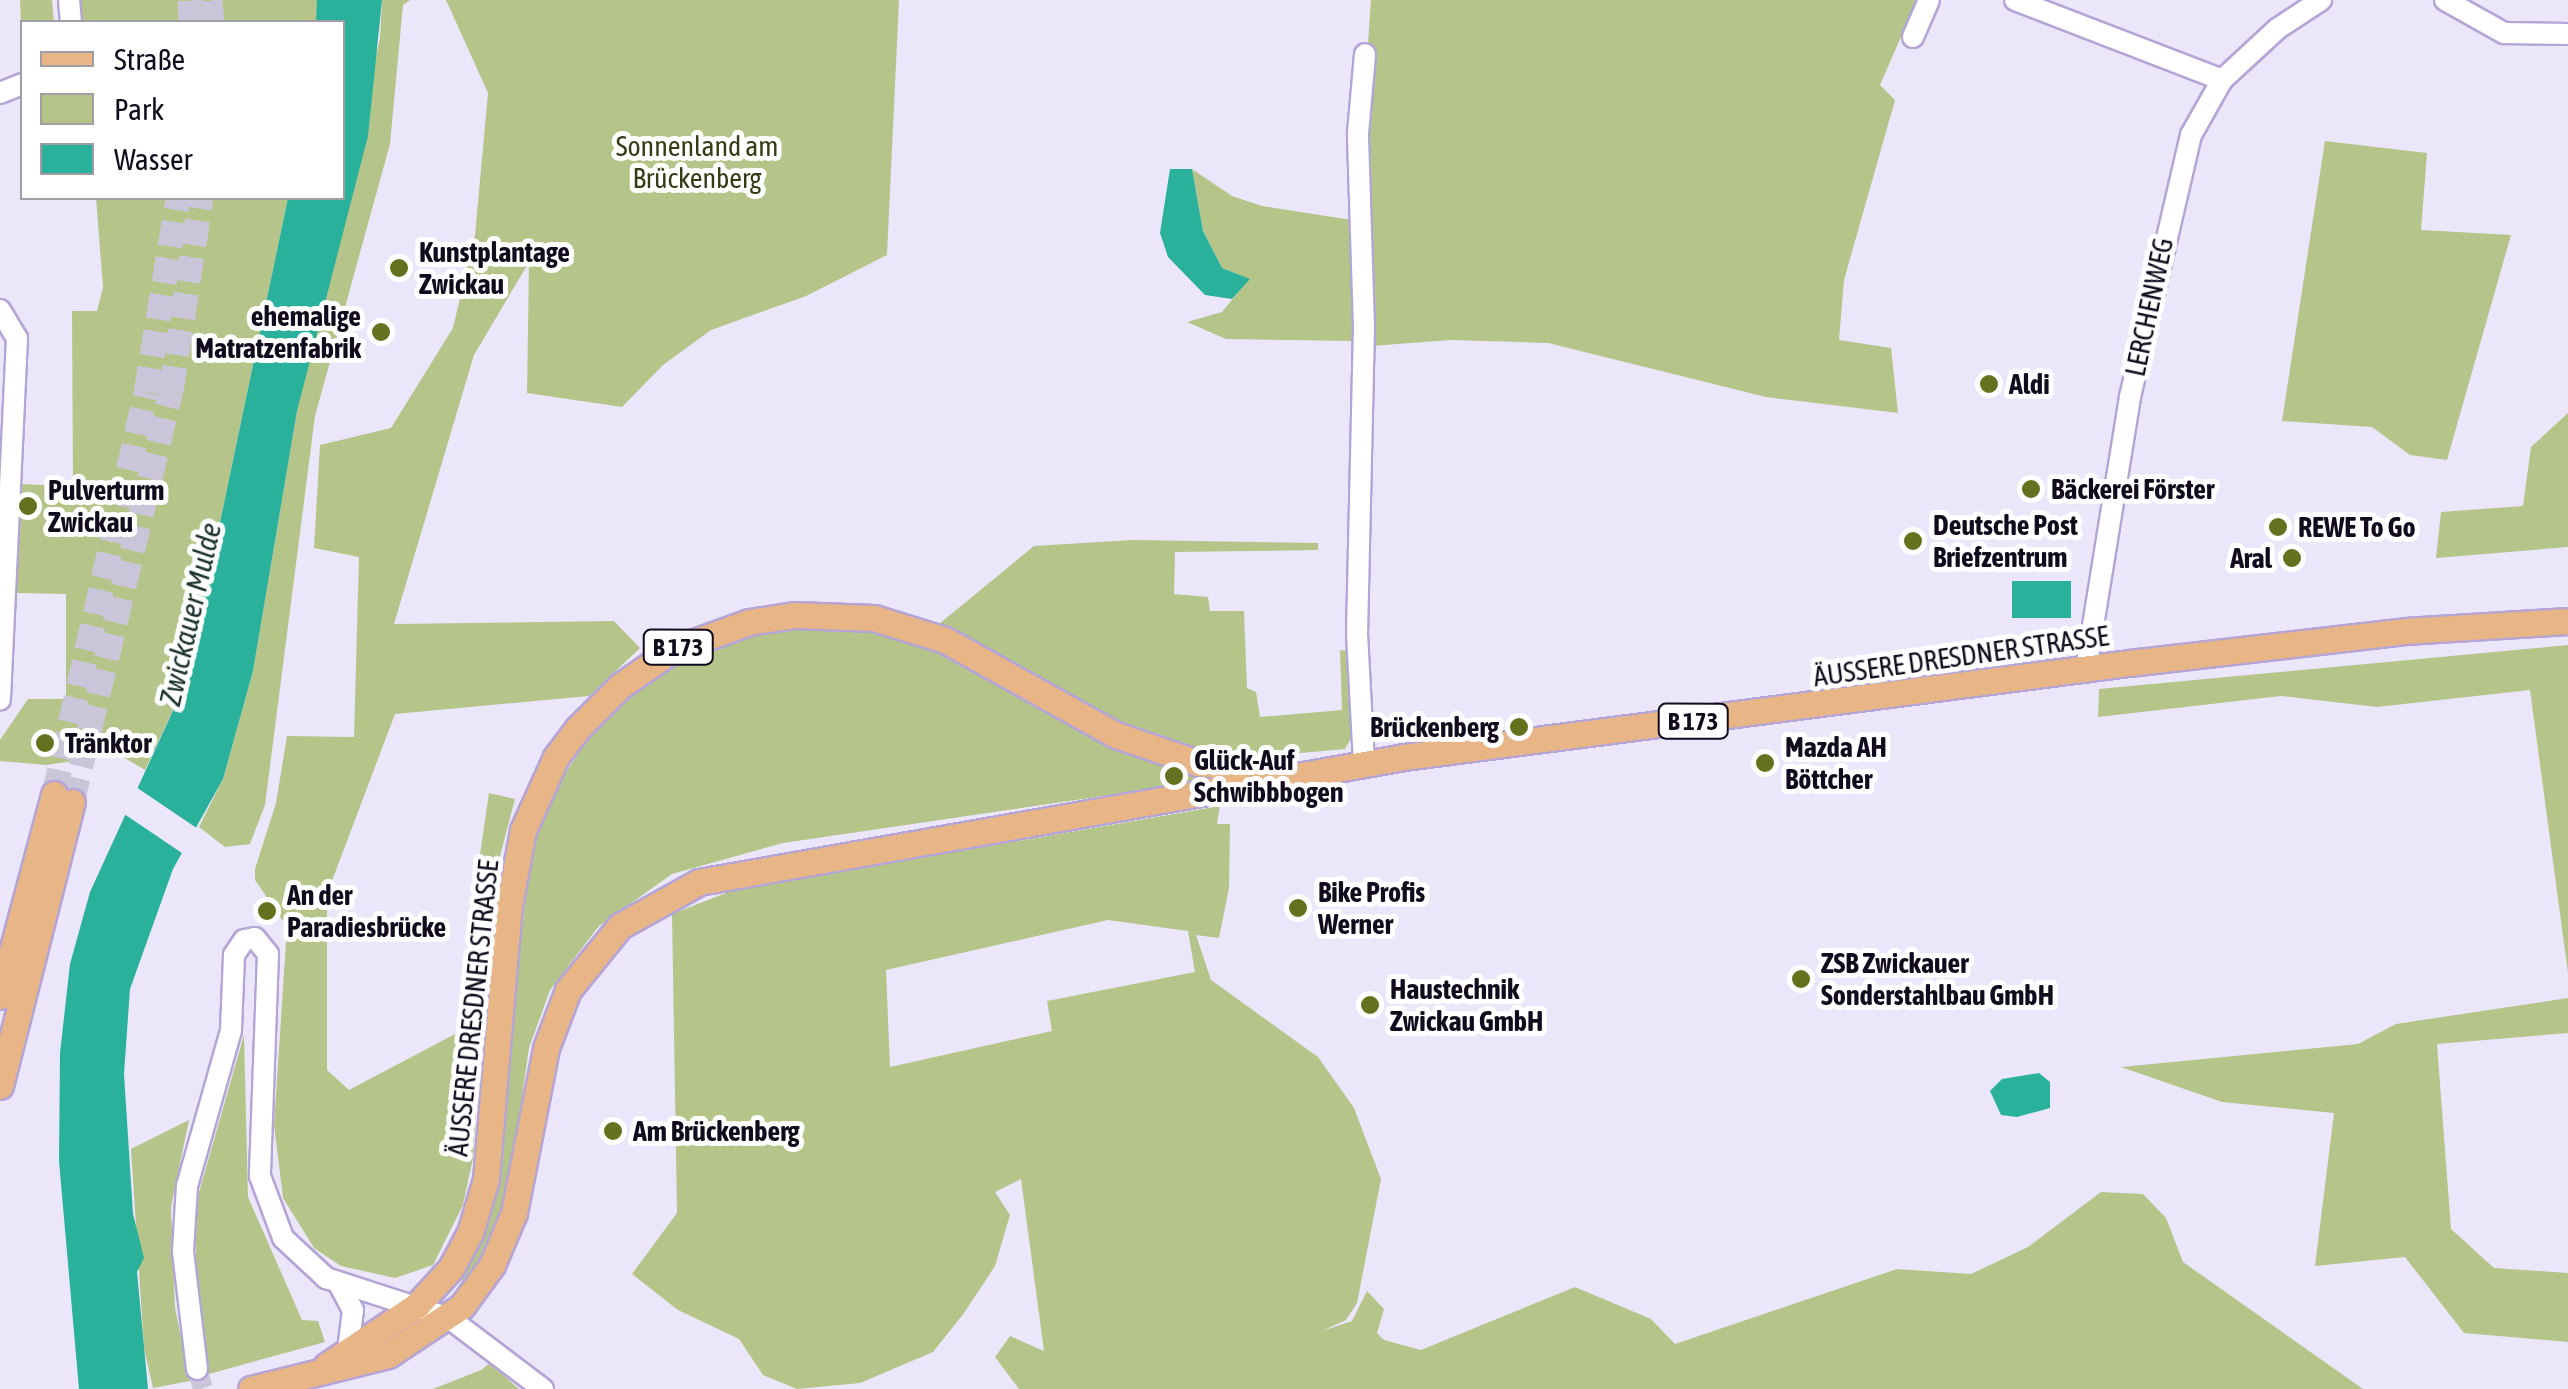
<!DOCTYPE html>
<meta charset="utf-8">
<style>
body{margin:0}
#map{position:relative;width:2568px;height:1389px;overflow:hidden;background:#ece6fb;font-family:"Asap Condensed",sans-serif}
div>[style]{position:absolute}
.green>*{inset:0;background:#b5c489;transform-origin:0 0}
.water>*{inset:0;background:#29b19c;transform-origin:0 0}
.pier>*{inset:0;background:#ece6fb;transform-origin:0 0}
.minor-tunnel>*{height:20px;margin-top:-10px;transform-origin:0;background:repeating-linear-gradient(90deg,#cbc5da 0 20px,transparent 0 30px)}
.major-tunnel>*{height:25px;margin-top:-12.5px;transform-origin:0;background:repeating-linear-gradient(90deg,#cbc5da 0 25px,transparent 0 37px)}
.roads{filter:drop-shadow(2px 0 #b5a5d6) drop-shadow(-2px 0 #b5a5d6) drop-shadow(0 2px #b5a5d6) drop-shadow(0 -2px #b5a5d6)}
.minor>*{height:20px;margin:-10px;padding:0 10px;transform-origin:10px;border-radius:10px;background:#fff}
.major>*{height:25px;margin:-12.5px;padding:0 12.5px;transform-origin:12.5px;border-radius:12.5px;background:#e8b586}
.dots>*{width:28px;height:28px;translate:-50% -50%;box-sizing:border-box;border:5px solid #fff;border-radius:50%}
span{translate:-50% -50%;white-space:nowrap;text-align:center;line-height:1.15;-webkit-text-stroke:10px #fff;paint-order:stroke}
.shield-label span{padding:2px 8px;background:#fff;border:2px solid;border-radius:8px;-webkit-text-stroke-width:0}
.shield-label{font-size:25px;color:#120b1d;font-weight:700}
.park-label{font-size:28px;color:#343c16}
.poi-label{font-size:28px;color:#120b1d;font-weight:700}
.left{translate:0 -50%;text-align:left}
.right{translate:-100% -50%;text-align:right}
.street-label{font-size:28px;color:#120b1d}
.water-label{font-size:30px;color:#1c322d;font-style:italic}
.legend{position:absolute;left:20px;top:20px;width:325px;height:180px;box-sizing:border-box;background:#fff;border:2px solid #a09da5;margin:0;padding:12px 18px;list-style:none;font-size:30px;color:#120b1d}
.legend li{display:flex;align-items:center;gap:20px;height:50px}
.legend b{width:50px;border:2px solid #a09da5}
</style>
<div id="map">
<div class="green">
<i style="clip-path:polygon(20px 0,52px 0,54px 22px,22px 22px,22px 48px)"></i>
<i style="left:77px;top:0;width:240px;height:22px"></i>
<i style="clip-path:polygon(382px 0,410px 0,403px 5px,390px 144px,315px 416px,265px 805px,250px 844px,225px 847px,199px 827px,223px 779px,253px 671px,297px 411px,380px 38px)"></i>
<i style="clip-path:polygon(446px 0,899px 0,887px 255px,806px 296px,711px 330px,663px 365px,622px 407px,527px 393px,529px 262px,474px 355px,394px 624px,614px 621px,640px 648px,589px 696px,395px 714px,327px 894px,327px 1070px,349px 1090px,474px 1024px,478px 868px,489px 793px,515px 799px,493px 883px,473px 1158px,463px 1205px,433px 1265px,395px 1278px,341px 1266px,314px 1248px,283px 1198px,274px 1125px,287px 927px,255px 880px,255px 869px,276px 803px,287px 736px,354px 737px,359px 557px,314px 548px,320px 445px,391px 428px,453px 328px,475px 235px,488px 93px)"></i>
<i style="clip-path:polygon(1371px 0,1917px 0,1880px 85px,1895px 100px,1844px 280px,1839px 340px,1891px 348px,1898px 413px,1766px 397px,1548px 343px,1451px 340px,1371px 346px,1371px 181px,1362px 129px)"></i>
<i style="clip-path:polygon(2325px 141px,2427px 153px,2421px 230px,2511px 235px,2447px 460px,2410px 455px,2372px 427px,2282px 421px)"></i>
<i style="clip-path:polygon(1192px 169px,1232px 196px,1262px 206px,1352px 220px,1355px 341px,1226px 339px,1187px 322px,1222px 312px,1249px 279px,1222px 268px,1203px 231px)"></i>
<i style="clip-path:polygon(96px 198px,288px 198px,187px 680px,145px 770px,118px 754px,47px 765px,0 761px,0 740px,28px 699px,66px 699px,66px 594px,16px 593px,17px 484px,73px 486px,72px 311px,97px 311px,103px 287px)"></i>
<i style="clip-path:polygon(2568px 413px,2568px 547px,2436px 558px,2441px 512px,2523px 506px,2531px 447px)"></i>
<i style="clip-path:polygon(1132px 540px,1318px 543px,1318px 550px,1175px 552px,1174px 594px,1208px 597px,1210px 611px,1244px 611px,1247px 688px,1256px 692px,1260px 717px,1342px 710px,1340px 650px,1354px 652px,1356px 729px,1345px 749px,1268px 756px,1194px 751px,1104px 716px,939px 624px,1034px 546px)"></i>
<i style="clip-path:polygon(784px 625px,888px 631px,940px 650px,1198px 773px,1199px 782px,783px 843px,672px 874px,599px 926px,550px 990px,529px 1048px,509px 1188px,469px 1284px,456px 1275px,498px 1155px,531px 846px,544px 805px,602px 718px,651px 675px,736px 634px)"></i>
<i style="clip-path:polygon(2568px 645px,2568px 973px,2530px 690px,2377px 707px,2281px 696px,2098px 717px,2099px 689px)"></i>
<i style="clip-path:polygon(evenodd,1220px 806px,1217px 824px,1230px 824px,1229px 888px,1219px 938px,1196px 935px,1211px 980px,1318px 1057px,1354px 1108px,1381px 1179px,1357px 1303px,1346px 1320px,1322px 1331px,1352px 1321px,1367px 1291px,1384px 1309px,1377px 1333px,1384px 1340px,1421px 1350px,1575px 1287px,1651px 1319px,1675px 1344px,1897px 1269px,1971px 1274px,2028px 1247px,2101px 1192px,2143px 1194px,2166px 1218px,2183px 1262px,2363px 1389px,1019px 1389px,995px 1357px,1010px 1336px,1044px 1351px,1021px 1179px,995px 1192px,1010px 1215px,995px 1266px,964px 1313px,933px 1352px,860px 1383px,797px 1389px,763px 1375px,739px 1339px,678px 1310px,632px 1274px,677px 1213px,672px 914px,731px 891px,1220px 806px,1108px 920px,1188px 931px,1195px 972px,1047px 1001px,1052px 1031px,890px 1067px,886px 970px,1108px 920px)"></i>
<i style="clip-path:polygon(2568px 998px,2568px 1033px,2437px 1044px,2451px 1229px,2494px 1268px,2568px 1273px,2568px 1342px,2464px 1333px,2405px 1257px,2315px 1266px,2334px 1113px,2222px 1102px,2121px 1067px,2358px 1044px,2396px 1024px)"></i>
<i style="clip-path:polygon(244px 1035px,248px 1197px,302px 1320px,318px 1321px,325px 1342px,209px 1374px,197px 1306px,195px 1206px)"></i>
<i style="clip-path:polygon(189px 1120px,171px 1207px,175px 1308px,190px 1381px,153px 1388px,144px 1348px,131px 1149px)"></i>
<i style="clip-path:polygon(490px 1363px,519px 1389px,433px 1389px,481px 1370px)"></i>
</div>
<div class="water">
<i style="clip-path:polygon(317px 0,382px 0,368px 136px,297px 411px,253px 671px,223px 779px,173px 869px,130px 989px,124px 1074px,133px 1214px,144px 1258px,137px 1272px,148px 1389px,79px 1389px,59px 1161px,60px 1053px,70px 964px,90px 892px,187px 680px,288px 198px,342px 198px,342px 22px,316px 22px)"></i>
<i style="clip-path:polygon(1170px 169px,1192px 169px,1203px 231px,1222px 268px,1250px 279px,1232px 299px,1205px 295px,1168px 257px,1160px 233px)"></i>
<i style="left:2071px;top:581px;width:37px;height:59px;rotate:90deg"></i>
<i style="clip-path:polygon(2039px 1073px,2050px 1082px,2050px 1108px,2017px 1117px,2001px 1115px,1990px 1091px,2002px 1079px)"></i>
</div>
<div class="pier">
<i style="left:133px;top:785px;width:83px;height:29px;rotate:34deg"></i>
</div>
<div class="minor-tunnel">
<i style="left:197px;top:1369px;width:21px;rotate:73deg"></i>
</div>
<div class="major-tunnel">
<i style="left:190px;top:0;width:22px;rotate:87deg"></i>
<i style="left:210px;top:0;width:22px;rotate:85deg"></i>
<i style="left:54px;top:794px;width:412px;rotate:-77.1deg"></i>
<i style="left:146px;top:392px;width:197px;rotate:-80.6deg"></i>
<i style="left:72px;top:802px;width:423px;rotate:-76.5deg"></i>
<i style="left:171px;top:391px;width:195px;rotate:-81.2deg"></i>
</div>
<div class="roads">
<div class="minor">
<i style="left:69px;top:0;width:22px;rotate:85deg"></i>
<i style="left:2015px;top:0;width:222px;rotate:21.1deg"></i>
<i style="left:2445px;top:0;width:68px;rotate:29.2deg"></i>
<i style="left:2504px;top:33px;width:64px;rotate:0.9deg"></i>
<i style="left:1913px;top:37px;width:40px;rotate:-66.6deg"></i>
<i style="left:0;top:93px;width:24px;rotate:-22deg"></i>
<i style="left:0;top:310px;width:33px;rotate:59deg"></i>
<i style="left:17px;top:338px;width:362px;rotate:92.7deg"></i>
<i style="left:2086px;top:669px;width:276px;rotate:-80.8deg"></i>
<i style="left:2130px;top:397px;width:269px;rotate:-76.9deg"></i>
<i style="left:2191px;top:135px;width:63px;rotate:-60.6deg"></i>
<i style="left:2222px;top:80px;width:75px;rotate:-42.8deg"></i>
<i style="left:2277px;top:29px;width:53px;rotate:-33.4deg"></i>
<i style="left:1364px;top:763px;width:129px;rotate:-93.1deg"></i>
<i style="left:1357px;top:634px;width:306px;rotate:-88.7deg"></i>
<i style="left:1364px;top:328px;width:195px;rotate:-91.8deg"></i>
<i style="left:1358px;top:133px;width:79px;rotate:-84.9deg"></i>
<i style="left:339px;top:1284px;width:30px;rotate:62deg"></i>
<i style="left:353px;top:1310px;width:40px;rotate:97.1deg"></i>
<i style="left:197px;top:1369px;width:119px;rotate:-96.8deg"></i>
<i style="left:183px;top:1251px;width:65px;rotate:-86.5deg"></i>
<i style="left:187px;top:1186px;width:162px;rotate:-74.2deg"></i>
<i style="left:231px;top:1030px;width:75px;rotate:-87.7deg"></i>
<i style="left:234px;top:955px;width:18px;rotate:-56deg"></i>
<i style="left:244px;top:940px;width:11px;rotate:-10deg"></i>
<i style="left:255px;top:938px;width:21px;rotate:51deg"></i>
<i style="left:268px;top:954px;width:222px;rotate:92.1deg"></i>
<i style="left:260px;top:1176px;width:66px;rotate:69.6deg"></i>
<i style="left:283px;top:1238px;width:59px;rotate:42.9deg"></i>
<i style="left:326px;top:1278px;width:129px;rotate:18deg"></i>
<i style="left:449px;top:1318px;width:118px;rotate:37.1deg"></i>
</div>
<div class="major">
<i style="left:0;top:996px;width:209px;rotate:-75deg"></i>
<i style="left:0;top:1086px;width:293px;rotate:-75.8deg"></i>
<i style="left:326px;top:1366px;width:110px;rotate:-33.8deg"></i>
<i style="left:417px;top:1305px;width:50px;rotate:-47.4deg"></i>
<i style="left:451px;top:1268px;width:40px;rotate:-62deg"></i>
<i style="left:470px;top:1233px;width:56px;rotate:-73.5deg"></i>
<i style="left:486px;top:1179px;width:274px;rotate:-85.2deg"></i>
<i style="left:509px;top:906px;width:77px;rotate:-79.6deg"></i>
<i style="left:523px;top:830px;width:80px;rotate:-65.7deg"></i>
<i style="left:556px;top:757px;width:36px;rotate:-53deg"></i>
<i style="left:578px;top:728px;width:59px;rotate:-45deg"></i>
<i style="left:620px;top:686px;width:63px;rotate:-34.7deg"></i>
<i style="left:672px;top:650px;width:82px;rotate:-20deg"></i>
<i style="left:749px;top:622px;width:47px;rotate:-8.7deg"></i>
<i style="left:795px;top:615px;width:79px;rotate:2.2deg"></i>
<i style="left:874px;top:618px;width:74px;rotate:17.2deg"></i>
<i style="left:945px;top:640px;width:196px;rotate:29.1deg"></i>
<i style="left:1116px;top:735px;width:87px;rotate:18.9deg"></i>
<i style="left:1198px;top:763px;width:67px;rotate:6deg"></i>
<i style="left:251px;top:1389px;width:141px;rotate:-13.9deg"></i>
<i style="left:388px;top:1355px;width:89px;rotate:-33.5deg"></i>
<i style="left:462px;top:1306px;width:51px;rotate:-53.8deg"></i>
<i style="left:492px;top:1265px;width:56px;rotate:-67.1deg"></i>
<i style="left:514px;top:1213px;width:168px;rotate:-79deg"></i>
<i style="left:546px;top:1048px;width:62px;rotate:-69.2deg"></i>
<i style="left:568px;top:990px;width:82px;rotate:-50.9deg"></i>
<i style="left:620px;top:926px;width:90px;rotate:-29.1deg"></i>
<i style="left:699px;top:882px;width:716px;rotate:-10.05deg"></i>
<i style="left:1404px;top:757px;width:731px;rotate:-7.39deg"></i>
<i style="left:2129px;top:663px;width:278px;rotate:-6.6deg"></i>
<i style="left:2405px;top:631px;width:163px;rotate:-3.5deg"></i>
</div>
</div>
<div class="dots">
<i style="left:399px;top:268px;background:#63721f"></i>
<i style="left:381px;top:332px;background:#63721f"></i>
<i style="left:1989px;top:384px;background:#63721f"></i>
<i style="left:2031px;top:489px;background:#63721f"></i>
<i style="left:28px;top:506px;background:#63721f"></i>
<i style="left:2278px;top:527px;background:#63721f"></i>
<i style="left:1913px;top:541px;background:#63721f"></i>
<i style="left:2292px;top:558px;background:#63721f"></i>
<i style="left:1519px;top:727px;background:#63721f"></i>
<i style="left:45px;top:743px;background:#63721f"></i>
<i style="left:1765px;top:763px;background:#63721f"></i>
<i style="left:1174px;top:776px;background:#63721f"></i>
<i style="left:1298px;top:908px;background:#63721f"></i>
<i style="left:267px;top:911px;background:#63721f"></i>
<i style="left:1801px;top:979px;background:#63721f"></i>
<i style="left:1370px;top:1005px;background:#63721f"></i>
<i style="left:613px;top:1131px;background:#63721f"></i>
</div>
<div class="shield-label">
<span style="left:678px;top:647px">B 173</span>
<span style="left:1693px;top:721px">B 173</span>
</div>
<div class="park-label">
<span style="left:697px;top:162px">Sonnenland am<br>Brückenberg</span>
</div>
<div class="poi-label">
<span class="left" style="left:419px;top:268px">Kunstplantage<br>Zwickau</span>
<span class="right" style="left:361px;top:332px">ehemalige<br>Matratzenfabrik</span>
<span class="left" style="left:2009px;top:384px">Aldi</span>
<span class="left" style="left:2051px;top:489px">Bäckerei Förster</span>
<span class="left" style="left:48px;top:506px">Pulverturm<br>Zwickau</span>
<span class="left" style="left:1933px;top:541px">Deutsche Post<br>Briefzentrum</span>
<span class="left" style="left:2298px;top:527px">REWE To Go</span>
<span class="right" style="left:2272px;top:558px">Aral</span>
<span class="right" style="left:1499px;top:727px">Brückenberg</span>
<span class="left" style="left:65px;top:743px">Tränktor</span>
<span class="left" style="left:1785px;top:763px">Mazda AH<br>Böttcher</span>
<span class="left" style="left:1194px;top:776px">Glück-Auf<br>Schwibbbogen</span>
<span class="left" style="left:1318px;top:908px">Bike Profis<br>Werner</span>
<span class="left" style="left:287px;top:911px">An der<br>Paradiesbrücke</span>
<span class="left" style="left:1821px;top:979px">ZSB Zwickauer<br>Sonderstahlbau GmbH</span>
<span class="left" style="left:1390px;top:1005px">Haustechnik<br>Zwickau GmbH</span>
<span class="left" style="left:633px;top:1131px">Am Brückenberg</span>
</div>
<div class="street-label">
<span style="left:2149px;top:307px;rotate:-78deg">LERCHENWEG</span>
<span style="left:1961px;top:656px;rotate:-8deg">ÄUSSERE DRESDNER STRASSE</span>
<span style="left:473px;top:1008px;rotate:-84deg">ÄUSSERE DRESDNER STRASSE</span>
</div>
<div class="water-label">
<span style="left:190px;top:614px;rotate:-77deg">Zwickauer Mulde</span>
</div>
<ul class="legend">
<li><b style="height:12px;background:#e8b586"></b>Straße</li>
<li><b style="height:28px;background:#b5c489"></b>Park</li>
<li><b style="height:28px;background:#29b19c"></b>Wasser</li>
</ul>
</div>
